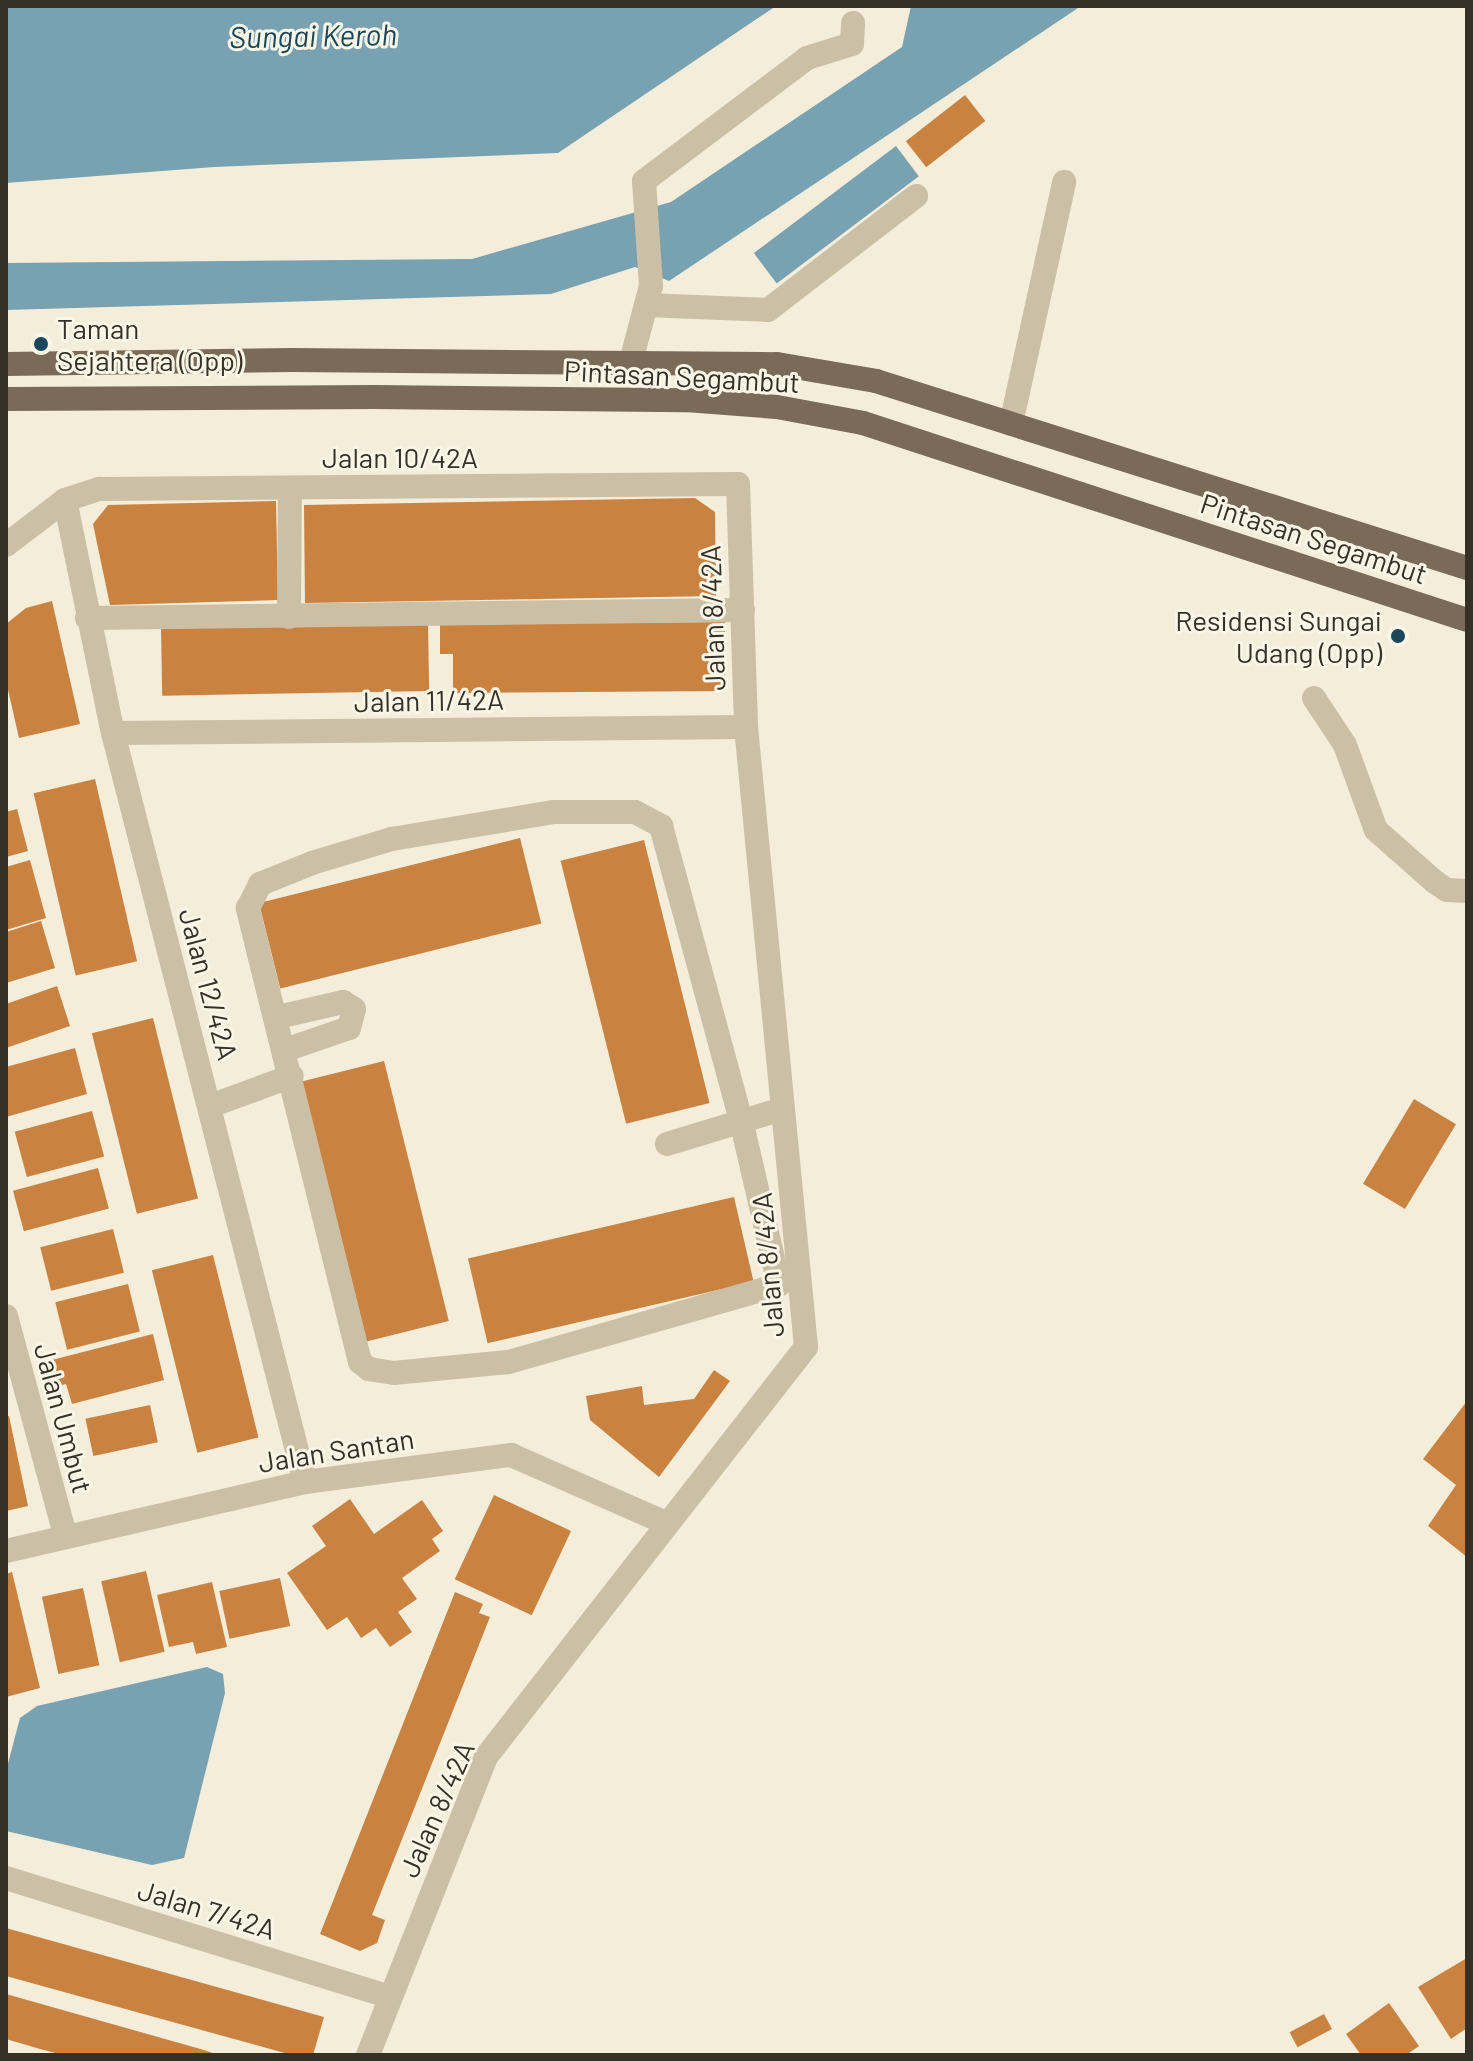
<!DOCTYPE html>
<style>
body{margin:0}
#map{position:relative;width:1473px;height:2061px;overflow:hidden;background:#f3edda;font-family:Barlow,sans-serif}
div>[style]{position:absolute}
.water>*{inset:0;background:#78a1b1;transform-origin:0 0}
.building>*{inset:0;background:#ca8241;transform-origin:0 0}
.minor>*{height:24px;margin:-12px;padding:0 12px;transform-origin:12px;border-radius:12px;background:#cbbfa6}
.major>*{height:24px;margin:-12px;padding:0 12px;transform-origin:12px;border-radius:12px;background:#796b58}
.dots>*{width:22px;height:22px;translate:-50% -50%;box-sizing:border-box;border:4px solid #faf6e7;border-radius:50%}
span{translate:-50% -50%;white-space:nowrap;text-align:center;line-height:1.15;-webkit-text-stroke:6px #faf6e7;paint-order:stroke}
.poi-label{font-size:28px;color:#373027}
.left{translate:0 -50%;text-align:left}
.right{translate:-100% -50%;text-align:right}
.street-label{font-size:28px;color:#373027}
.water-label{font-size:30px;color:#1b475a;font-style:italic}
.frame{position:absolute;inset:0;border:8px solid #373027;pointer-events:none}
</style>
<div id="map">
<div class="water">
<i style="clip-path:polygon(6px 6px,776px 6px,558px 153px,214px 167px,6px 183px)"></i>
<i style="clip-path:polygon(911px 6px,1081px 6px,669px 281px,635px 267px,551px 294px,6px 310px,6px 263px,472px 259px,671px 202px,902px 47px)"></i>
<i style="left:896px;top:146px;width:38px;height:178px;rotate:53deg"></i>
<i style="clip-path:polygon(207px 1667px,223px 1674px,225px 1693px,184px 1858px,152px 1865px,6px 1831px,6px 1771px,20px 1718px,37px 1706px)"></i>
</div>
<div class="building">
<i style="left:965px;top:95px;width:33px;height:75px;rotate:52deg"></i>
<i style="clip-path:polygon(695px 498px,715px 512px,716px 596px,305px 603px,304px 505px)"></i>
<i style="clip-path:polygon(276px 501px,278px 600px,110px 605px,93px 524px,108px 505px)"></i>
<i style="clip-path:polygon(52px 601px,80px 724px,19px 738px,6px 681px,6px 624px,26px 608px)"></i>
<i style="clip-path:polygon(725px 622px,725px 691px,453px 693px,453px 654px,440px 654px,440px 624px)"></i>
<i style="left:428px;top:624px;width:67px;height:267px;rotate:89deg"></i>
<i style="left:95px;top:779px;width:187px;height:63px;rotate:77deg"></i>
<i style="clip-path:polygon(17px 809px,28px 851px,6px 857px,6px 812px)"></i>
<i style="left:520px;top:838px;width:88px;height:269px;rotate:76deg"></i>
<i style="left:644px;top:840px;width:271px;height:86px;rotate:76deg"></i>
<i style="clip-path:polygon(30px 860px,46px 918px,6px 930px,6px 867px)"></i>
<i style="clip-path:polygon(41px 921px,55px 968px,6px 983px,6px 932px)"></i>
<i style="clip-path:polygon(57px 986px,70px 1026px,6px 1048px,6px 1004px)"></i>
<i style="left:153px;top:1018px;width:186px;height:63px;rotate:76deg"></i>
<i style="clip-path:polygon(75px 1048px,87px 1094px,6px 1117px,6px 1067px)"></i>
<i style="left:384px;top:1061px;width:268px;height:89px;rotate:76deg"></i>
<i style="left:1414px;top:1099px;width:49px;height:99px;rotate:31deg"></i>
<i style="left:92px;top:1111px;width:47px;height:80px;rotate:75deg"></i>
<i style="left:98px;top:1168px;width:42px;height:88px;rotate:75deg"></i>
<i style="left:734px;top:1197px;width:87px;height:273px;rotate:77deg"></i>
<i style="left:113px;top:1229px;width:45px;height:75px;rotate:76deg"></i>
<i style="left:213px;top:1255px;width:188px;height:63px;rotate:76deg"></i>
<i style="left:128px;top:1284px;width:49px;height:75px;rotate:76deg"></i>
<i style="clip-path:polygon(153px 1334px,164px 1380px,72px 1404px,66px 1384px,55px 1387px,48px 1361px)"></i>
<i style="clip-path:polygon(714px 1370px,730px 1381px,659px 1477px,590px 1420px,586px 1396px,642px 1386px,644px 1405px,694px 1399px)"></i>
<i style="clip-path:polygon(1467px 1401px,1467px 1557px,1428px 1526px,1456px 1485px,1423px 1459px)"></i>
<i style="left:150px;top:1405px;width:38px;height:66px;rotate:78deg"></i>
<i style="clip-path:polygon(9px 1416px,28px 1506px,6px 1511px,6px 1417px)"></i>
<i style="left:494px;top:1495px;width:85px;height:93px;rotate:25deg"></i>
<i style="clip-path:polygon(350px 1499px,374px 1534px,422px 1500px,443px 1531px,432px 1539px,440px 1551px,402px 1578px,417px 1599px,398px 1612px,412px 1632px,390px 1647px,376px 1628px,361px 1638px,347px 1617px,327px 1630px,287px 1573px,326px 1546px,312px 1526px)"></i>
<i style="left:146px;top:1571px;width:83px;height:46px;rotate:77deg"></i>
<i style="clip-path:polygon(12px 1572px,40px 1688px,6px 1697px,6px 1574px)"></i>
<i style="left:280px;top:1578px;width:49px;height:62px;rotate:78deg"></i>
<i style="clip-path:polygon(212px 1582px,227px 1647px,196px 1654px,193px 1642px,169px 1647px,157px 1595px)"></i>
<i style="left:83px;top:1588px;width:79px;height:42px;rotate:78deg"></i>
<i style="clip-path:polygon(455px 1592px,483px 1604px,479px 1613px,490px 1617px,372px 1915px,385px 1920px,377px 1943px,360px 1951px,320px 1934px)"></i>
<i style="clip-path:polygon(6px 1928px,324px 2017px,313px 2055px,292px 2055px,6px 1976px)"></i>
<i style="clip-path:polygon(1467px 1958px,1467px 2028px,1451px 2039px,1418px 1987px)"></i>
<i style="clip-path:polygon(6px 1994px,204px 2050px,218px 2055px,63px 2055px,40px 2049px,6px 2039px)"></i>
<i style="clip-path:polygon(1389px 2003px,1419px 2046px,1406px 2055px,1361px 2055px,1346px 2034px)"></i>
<i style="left:1324px;top:2014px;width:17px;height:39px;rotate:62deg"></i>
</div>
<div class="minor">
<i style="left:646px;top:305px;width:122px;rotate:2.3deg"></i>
<i style="left:768px;top:310px;width:187px;rotate:-37.6deg"></i>
<i style="left:631px;top:361px;width:78px;rotate:-75.1deg"></i>
<i style="left:651px;top:286px;width:105px;rotate:-93.8deg"></i>
<i style="left:644px;top:181px;width:204px;rotate:-37deg"></i>
<i style="left:807px;top:58px;width:47px;rotate:-17.3deg"></i>
<i style="left:852px;top:44px;width:21px;rotate:-87deg"></i>
<i style="left:1011px;top:424px;width:248px;rotate:-77.6deg"></i>
<i style="left:65px;top:500px;width:238px;rotate:78.4deg"></i>
<i style="left:113px;top:733px;width:773px;rotate:75.62deg"></i>
<i style="left:6px;top:545px;width:74px;rotate:-37.3deg"></i>
<i style="left:65px;top:500px;width:36px;rotate:-18deg"></i>
<i style="left:99px;top:489px;width:639px;rotate:-0.45deg"></i>
<i style="left:738px;top:484px;width:243px;rotate:88.1deg"></i>
<i style="left:746px;top:727px;width:623px;rotate:84.47deg"></i>
<i style="left:806px;top:1347px;width:520px;rotate:127.97deg"></i>
<i style="left:486px;top:1757px;width:321px;rotate:111.6deg"></i>
<i style="left:289px;top:617px;width:129px;rotate:-89.6deg"></i>
<i style="left:87px;top:618px;width:656px;rotate:-0.7deg"></i>
<i style="left:1314px;top:698px;width:56px;rotate:56.6deg"></i>
<i style="left:1345px;top:745px;width:90px;rotate:70deg"></i>
<i style="left:1376px;top:830px;width:79px;rotate:41.4deg"></i>
<i style="left:1435px;top:882px;width:14px;rotate:34deg"></i>
<i style="left:1447px;top:890px;width:20px;rotate:3deg"></i>
<i style="left:113px;top:733px;width:633px;rotate:-0.54deg"></i>
<i style="left:553px;top:812px;width:82px"></i>
<i style="left:635px;top:812px;width:30px;rotate:28deg"></i>
<i style="left:661px;top:826px;width:305px;rotate:74.8deg"></i>
<i style="left:741px;top:1120px;width:169px;rotate:77deg"></i>
<i style="left:779px;top:1285px;width:282px;rotate:164.1deg"></i>
<i style="left:508px;top:1362px;width:115px;rotate:174.5deg"></i>
<i style="left:394px;top:1373px;width:25px;rotate:-171deg"></i>
<i style="left:369px;top:1369px;width:11px;rotate:-142deg"></i>
<i style="left:360px;top:1362px;width:468px;rotate:-103.9deg"></i>
<i style="left:248px;top:908px;width:27px;rotate:-63deg"></i>
<i style="left:260px;top:884px;width:56px;rotate:-22deg"></i>
<i style="left:312px;top:863px;width:84px;rotate:-16.7deg"></i>
<i style="left:392px;top:839px;width:163px;rotate:-9.5deg"></i>
<i style="left:278px;top:1017px;width:67px;rotate:-13deg"></i>
<i style="left:343px;top:1002px;width:13px;rotate:32deg"></i>
<i style="left:354px;top:1009px;width:20px;rotate:105deg"></i>
<i style="left:349px;top:1028px;width:68px;rotate:161deg"></i>
<i style="left:210px;top:1106px;width:87px;rotate:-20.1deg"></i>
<i style="left:667px;top:1144px;width:120px;rotate:-16.9deg"></i>
<i style="left:6px;top:1316px;width:227px;rotate:74.9deg"></i>
<i style="left:6px;top:1551px;width:307px;rotate:-13deg"></i>
<i style="left:305px;top:1482px;width:208px;rotate:-7.5deg"></i>
<i style="left:511px;top:1455px;width:169px;rotate:23.7deg"></i>
<i style="left:6px;top:1878px;width:402px;rotate:17.2deg"></i>
</div>
<div class="major">
<i style="left:6px;top:364px;width:287px;rotate:-0.8deg"></i>
<i style="left:293px;top:360px;width:484px;rotate:0.5deg"></i>
<i style="left:777px;top:364px;width:100px;rotate:9.7deg"></i>
<i style="left:876px;top:381px;width:620px;rotate:17.56deg"></i>
<i style="left:6px;top:399px;width:368px;rotate:-0.3deg"></i>
<i style="left:374px;top:397px;width:312px;rotate:0.6deg"></i>
<i style="left:686px;top:400px;width:91px;rotate:4.4deg"></i>
<i style="left:777px;top:407px;width:87px;rotate:10.5deg"></i>
<i style="left:863px;top:423px;width:635px;rotate:18.06deg"></i>
</div>
<div class="dots">
<i style="left:41px;top:344px;background:#1b475a"></i>
<i style="left:1398px;top:636px;background:#1b475a"></i>
</div>
<div class="poi-label">
<span class="left" style="left:57px;top:344px">Taman<br>Sejahtera (Opp)</span>
<span class="right" style="left:1382px;top:636px">Residensi Sungai<br>Udang (Opp)</span>
</div>
<div class="street-label">
<span style="left:682px;top:376px;rotate:3deg">Pintasan Segambut</span>
<span style="left:400px;top:457px">Jalan 10/42A</span>
<span style="left:1314px;top:538px;rotate:18deg">Pintasan Segambut</span>
<span style="left:712px;top:618px;rotate:-92deg">Jalan 8/42A</span>
<span style="left:429px;top:700px;rotate:-1deg">Jalan 11/42A</span>
<span style="left:209px;top:984px;rotate:75deg">Jalan 12/42A</span>
<span style="left:767px;top:1265px;rotate:-95deg">Jalan 8/42A</span>
<span style="left:64px;top:1418px;rotate:75deg">Jalan Umbut</span>
<span style="left:336px;top:1450px;rotate:-9deg">Jalan Santan</span>
<span style="left:436px;top:1809px;rotate:-66deg">Jalan 8/42A</span>
<span style="left:207px;top:1909px;rotate:17deg">Jalan 7/42A</span>
</div>
<div class="water-label">
<span style="left:313px;top:35px;rotate:-1deg">Sungai Keroh</span>
</div>
<div class="frame"></div>
</div>
